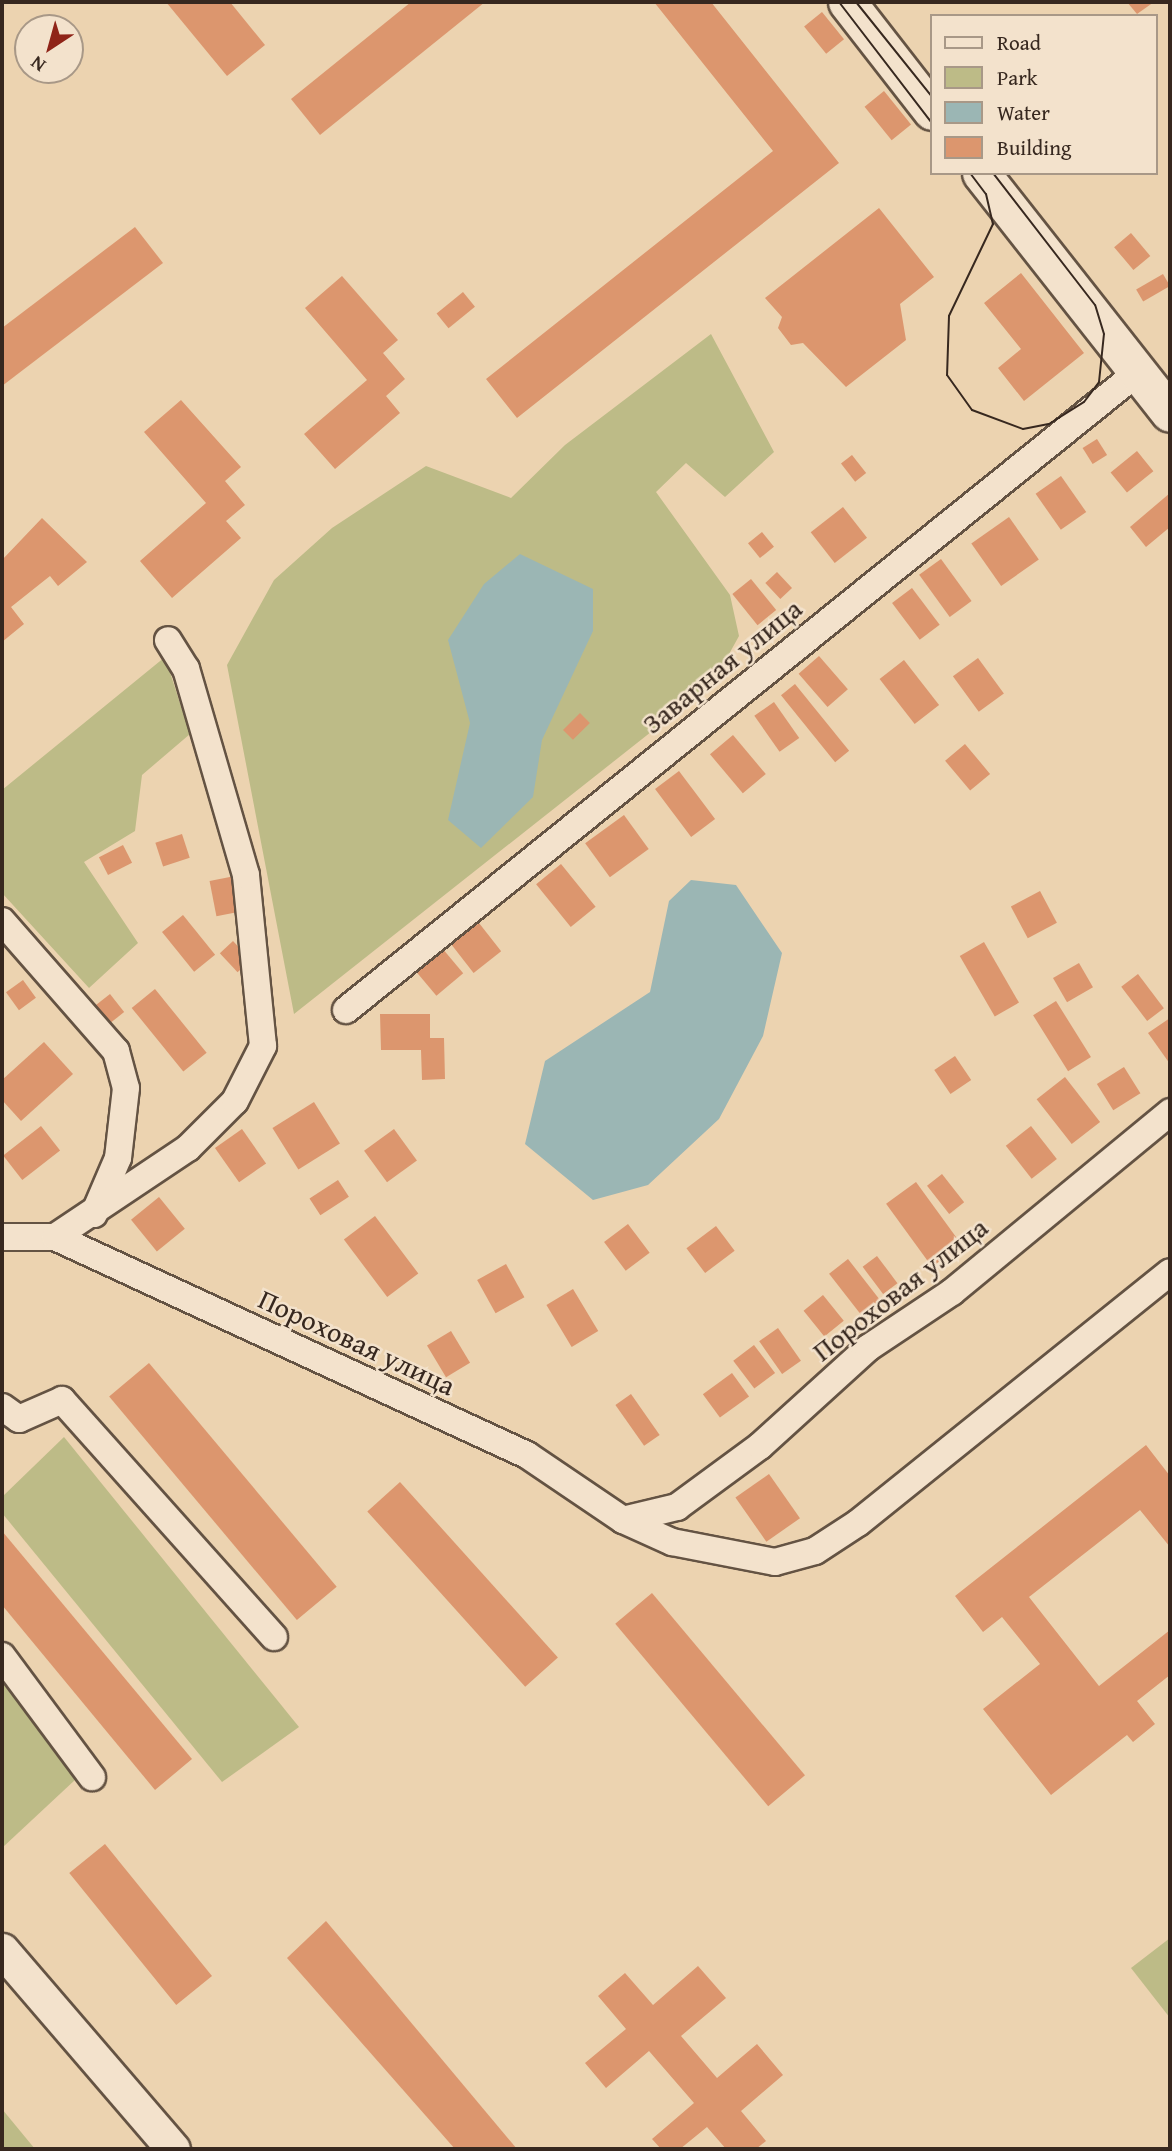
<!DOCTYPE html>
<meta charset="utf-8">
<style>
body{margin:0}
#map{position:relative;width:1172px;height:2151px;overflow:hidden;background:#ecd3b0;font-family:"Gentium Book Plus",serif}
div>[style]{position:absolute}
.green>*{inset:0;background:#bdbb87}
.water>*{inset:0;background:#9bb6b4}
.building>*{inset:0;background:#dc966e;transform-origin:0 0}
.roads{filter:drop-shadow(2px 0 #645343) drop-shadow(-2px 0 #645343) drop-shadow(0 2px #645343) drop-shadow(0 -2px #645343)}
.minor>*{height:26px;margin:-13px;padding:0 13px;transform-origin:13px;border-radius:13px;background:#f3e2cc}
.tertiary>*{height:33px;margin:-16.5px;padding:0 16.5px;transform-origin:16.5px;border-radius:16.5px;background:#f3e2cc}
.secondary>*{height:37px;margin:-18.5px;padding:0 18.5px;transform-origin:18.5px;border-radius:18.5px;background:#f3e2cc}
.tram>*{height:2px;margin:-1px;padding:0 1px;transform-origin:1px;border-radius:1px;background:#37281f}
span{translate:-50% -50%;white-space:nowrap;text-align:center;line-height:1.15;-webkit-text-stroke:5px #f3e2cc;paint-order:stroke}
.street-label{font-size:28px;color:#37281f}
.frame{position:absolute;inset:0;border:4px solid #37281f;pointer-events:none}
.legend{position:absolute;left:930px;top:14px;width:228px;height:161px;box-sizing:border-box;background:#f3e2cc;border:2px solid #a89887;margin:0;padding:9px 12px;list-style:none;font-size:21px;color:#37281f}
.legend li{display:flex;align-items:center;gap:14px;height:35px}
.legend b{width:35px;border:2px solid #a89887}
.north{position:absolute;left:14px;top:14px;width:70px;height:70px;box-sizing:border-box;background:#f3e2cc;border:2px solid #a89887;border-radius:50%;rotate:216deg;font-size:19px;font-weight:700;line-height:28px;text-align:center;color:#37281f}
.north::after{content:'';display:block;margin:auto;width:24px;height:32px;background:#8f2418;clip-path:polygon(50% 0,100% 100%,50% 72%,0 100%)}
</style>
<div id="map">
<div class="green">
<i style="clip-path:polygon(711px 334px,774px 452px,725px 497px,686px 463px,656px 492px,730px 595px,739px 636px,713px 683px,294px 1014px,227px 665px,274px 580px,332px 528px,426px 466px,511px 498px,565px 445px)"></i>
<i style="clip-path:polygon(165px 657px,190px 734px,142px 775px,135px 831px,84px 862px,138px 943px,89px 988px,2px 893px,2px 790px)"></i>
<i style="clip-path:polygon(64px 1437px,299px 1727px,222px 1782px,2px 1513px,2px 1497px)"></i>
<i style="clip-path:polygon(2px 1675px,76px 1779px,2px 1848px)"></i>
<i style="clip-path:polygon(1170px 1938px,1170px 2018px,1131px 1968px)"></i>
<i style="clip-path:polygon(2px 2109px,35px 2149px,2px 2149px)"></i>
</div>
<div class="water">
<i style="clip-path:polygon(520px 554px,593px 589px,593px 631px,542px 740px,533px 797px,481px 848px,448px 820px,470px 723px,448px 640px,484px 584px)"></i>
<i style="clip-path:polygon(691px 880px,736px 885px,782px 953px,763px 1036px,719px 1119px,648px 1185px,593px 1200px,525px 1144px,545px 1061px,650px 992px,669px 901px)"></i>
</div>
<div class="building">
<i style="clip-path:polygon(166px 2px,230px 2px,265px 45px,227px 76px)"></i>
<i style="clip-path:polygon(411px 2px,485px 2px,320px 135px,291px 99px)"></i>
<i style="clip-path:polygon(654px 2px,711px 2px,839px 163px,517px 418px,486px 379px,773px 151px)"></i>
<i style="clip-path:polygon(1127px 2px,1154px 2px,1137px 14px)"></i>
<i style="left:822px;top:12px;width:35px;height:23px;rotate:51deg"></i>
<i style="left:884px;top:91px;width:43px;height:25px;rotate:51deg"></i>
<i style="clip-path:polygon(879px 208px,934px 277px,900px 304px,906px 340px,846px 387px,803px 343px,791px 345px,778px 328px,782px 317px,765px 298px)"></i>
<i style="clip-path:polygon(135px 227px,163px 263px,2px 386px,2px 328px)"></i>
<i style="left:1131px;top:233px;width:30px;height:22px;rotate:50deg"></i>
<i style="clip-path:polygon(1021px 273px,1084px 353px,1024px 401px,998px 368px,1021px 349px,984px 303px)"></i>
<i style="left:1163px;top:274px;width:14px;height:31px;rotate:60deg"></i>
<i style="clip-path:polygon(342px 276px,398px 340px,383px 353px,405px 379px,386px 396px,400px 413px,335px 469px,304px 434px,367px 380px,305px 308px)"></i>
<i style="left:463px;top:292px;width:19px;height:34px;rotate:51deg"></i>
<i style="clip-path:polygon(181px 400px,241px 467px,225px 481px,245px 505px,226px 521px,241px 538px,172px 598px,140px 561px,206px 503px,144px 432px)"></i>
<i style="left:1097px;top:439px;width:19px;height:17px;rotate:58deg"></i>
<i style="left:1137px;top:451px;width:26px;height:34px;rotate:51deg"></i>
<i style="left:852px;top:455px;width:23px;height:14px;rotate:52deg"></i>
<i style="left:1061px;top:476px;width:44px;height:31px;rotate:55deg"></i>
<i style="clip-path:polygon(1170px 493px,1170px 527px,1146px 547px,1130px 527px)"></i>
<i style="left:843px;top:507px;width:39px;height:41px;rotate:52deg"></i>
<i style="left:1009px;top:517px;width:52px;height:46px;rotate:55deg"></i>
<i style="clip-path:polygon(42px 518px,87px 562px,58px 586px,50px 576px,11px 607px,24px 624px,2px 642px,2px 560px)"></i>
<i style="left:762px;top:532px;width:19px;height:18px;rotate:51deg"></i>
<i style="left:941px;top:559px;width:52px;height:27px;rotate:54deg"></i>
<i style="left:777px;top:572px;width:22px;height:16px;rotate:47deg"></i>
<i style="left:751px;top:579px;width:40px;height:24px;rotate:51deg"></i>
<i style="left:912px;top:588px;width:46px;height:25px;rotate:53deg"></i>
<i style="left:819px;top:656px;width:44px;height:27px;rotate:49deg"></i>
<i style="left:978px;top:658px;width:44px;height:31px;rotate:54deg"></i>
<i style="left:904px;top:660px;width:57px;height:31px;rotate:52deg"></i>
<i style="left:795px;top:684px;width:86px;height:18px;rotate:51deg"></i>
<i style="left:774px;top:702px;width:44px;height:24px;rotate:55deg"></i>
<i style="left:580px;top:713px;width:14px;height:24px;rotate:45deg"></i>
<i style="left:733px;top:735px;width:51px;height:30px;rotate:50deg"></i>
<i style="left:965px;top:744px;width:39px;height:26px;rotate:50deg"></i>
<i style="left:679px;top:771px;width:60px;height:30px;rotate:53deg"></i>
<i style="left:624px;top:815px;width:42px;height:48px;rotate:54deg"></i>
<i style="left:182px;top:834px;width:25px;height:28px;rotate:72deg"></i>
<i style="left:123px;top:845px;width:20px;height:27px;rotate:63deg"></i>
<i style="left:561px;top:864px;width:55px;height:32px;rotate:51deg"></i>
<i style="left:240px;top:875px;width:36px;height:31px;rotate:79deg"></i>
<i style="left:1040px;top:891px;width:36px;height:33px;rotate:62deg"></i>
<i style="left:183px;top:915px;width:51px;height:27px;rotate:51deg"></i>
<i style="left:479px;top:923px;width:36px;height:35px;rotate:52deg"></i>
<i style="left:233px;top:941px;width:26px;height:18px;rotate:47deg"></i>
<i style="left:984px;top:942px;width:70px;height:28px;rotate:60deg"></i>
<i style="left:442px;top:948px;width:33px;height:35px;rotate:50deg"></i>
<i style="left:1079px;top:963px;width:28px;height:30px;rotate:60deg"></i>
<i style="left:1138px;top:974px;width:43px;height:21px;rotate:53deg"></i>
<i style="left:23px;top:980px;width:22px;height:21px;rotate:54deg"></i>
<i style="left:155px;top:989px;width:82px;height:30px;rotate:51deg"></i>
<i style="left:110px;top:994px;width:23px;height:21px;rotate:52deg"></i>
<i style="left:1056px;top:1001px;width:66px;height:27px;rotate:58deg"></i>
<i style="clip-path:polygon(380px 1014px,430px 1014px,430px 1038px,444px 1038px,445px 1079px,422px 1080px,421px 1050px,381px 1050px)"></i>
<i style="clip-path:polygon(1170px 1018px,1170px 1064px,1148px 1033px)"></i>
<i style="clip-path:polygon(44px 1042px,73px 1074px,21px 1121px,2px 1100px,2px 1080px)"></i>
<i style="left:955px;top:1056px;width:29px;height:25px;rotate:56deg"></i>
<i style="left:1124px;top:1067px;width:31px;height:32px;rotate:58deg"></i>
<i style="left:1065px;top:1077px;width:57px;height:36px;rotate:52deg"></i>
<i style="left:314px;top:1102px;width:49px;height:49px;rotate:58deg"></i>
<i style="left:41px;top:1126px;width:31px;height:48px;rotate:52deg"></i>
<i style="left:1031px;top:1126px;width:42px;height:32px;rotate:52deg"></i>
<i style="left:242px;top:1129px;width:42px;height:33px;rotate:55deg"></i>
<i style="left:394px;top:1129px;width:39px;height:37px;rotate:54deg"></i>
<i style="left:942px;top:1174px;width:36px;height:19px;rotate:52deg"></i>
<i style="left:338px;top:1180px;width:20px;height:34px;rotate:57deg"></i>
<i style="left:916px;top:1182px;width:78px;height:37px;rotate:54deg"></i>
<i style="left:159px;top:1197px;width:41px;height:36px;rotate:51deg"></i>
<i style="left:375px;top:1216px;width:72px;height:39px;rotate:53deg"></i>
<i style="left:628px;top:1224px;width:36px;height:30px;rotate:53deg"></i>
<i style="left:716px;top:1226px;width:31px;height:37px;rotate:53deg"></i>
<i style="left:877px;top:1256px;width:34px;height:18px;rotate:53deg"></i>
<i style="left:848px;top:1259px;width:56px;height:24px;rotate:52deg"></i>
<i style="left:506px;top:1264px;width:38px;height:33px;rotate:61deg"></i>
<i style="left:573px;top:1289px;width:49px;height:31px;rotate:59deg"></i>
<i style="left:823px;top:1295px;width:33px;height:25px;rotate:51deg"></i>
<i style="left:778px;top:1328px;width:40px;height:23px;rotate:55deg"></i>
<i style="left:451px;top:1331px;width:37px;height:28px;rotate:59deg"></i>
<i style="left:754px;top:1345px;width:35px;height:26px;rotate:53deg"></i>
<i style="left:149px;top:1363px;width:292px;height:52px;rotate:50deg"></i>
<i style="left:732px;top:1373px;width:29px;height:36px;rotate:54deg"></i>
<i style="left:631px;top:1394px;width:50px;height:19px;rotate:55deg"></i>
<i style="clip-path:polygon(1146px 1445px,1170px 1476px,1170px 1547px,1140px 1510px,1029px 1597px,1099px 1686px,1170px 1630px,1170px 1675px,1137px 1701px,1155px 1724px,1133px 1742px,1127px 1735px,1051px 1795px,983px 1709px,1040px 1664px,1002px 1617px,983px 1632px,955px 1596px)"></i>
<i style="left:769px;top:1474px;width:54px;height:41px;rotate:55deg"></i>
<i style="left:400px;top:1482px;width:236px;height:44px;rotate:48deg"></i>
<i style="clip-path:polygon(2px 1531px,192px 1759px,155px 1790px,2px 1605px)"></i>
<i style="left:652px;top:1593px;width:238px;height:48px;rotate:50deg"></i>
<i style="left:105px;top:1844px;width:170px;height:46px;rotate:51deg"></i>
<i style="clip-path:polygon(326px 1921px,517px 2149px,455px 2149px,287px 1958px)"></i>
<i style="clip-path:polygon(698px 1966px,726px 1998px,681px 2036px,717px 2078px,757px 2044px,783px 2075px,741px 2111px,766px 2141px,756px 2149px,726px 2149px,707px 2127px,680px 2149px,661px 2149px,652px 2139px,694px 2103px,649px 2051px,606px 2088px,585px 2063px,626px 2029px,598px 1996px,625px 1973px,653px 2005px)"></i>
</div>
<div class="roads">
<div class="minor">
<i style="left:2px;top:921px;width:173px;rotate:48.8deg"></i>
<i style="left:116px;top:1051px;width:38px;rotate:75deg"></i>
<i style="left:126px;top:1088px;width:70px;rotate:96.5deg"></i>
<i style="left:118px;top:1158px;width:61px;rotate:113.2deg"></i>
<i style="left:346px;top:1010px;width:1017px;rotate:-38.85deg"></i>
<i style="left:2px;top:1237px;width:53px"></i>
<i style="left:55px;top:1237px;width:160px;rotate:-33.8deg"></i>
<i style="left:188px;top:1148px;width:66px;rotate:-45deg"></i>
<i style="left:235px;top:1101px;width:62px;rotate:-63deg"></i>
<i style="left:263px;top:1046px;width:172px;rotate:-95.7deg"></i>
<i style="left:246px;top:875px;width:215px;rotate:-106.2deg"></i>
<i style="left:186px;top:669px;width:34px;rotate:-122deg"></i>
<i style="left:55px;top:1237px;width:520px;rotate:24.79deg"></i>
<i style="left:527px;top:1455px;width:116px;rotate:34.1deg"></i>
<i style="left:623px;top:1520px;width:54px;rotate:24.2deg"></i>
<i style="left:672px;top:1542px;width:105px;rotate:11deg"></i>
<i style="left:775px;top:1562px;width:41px;rotate:-15.4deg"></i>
<i style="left:815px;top:1551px;width:51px;rotate:-33.1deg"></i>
<i style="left:858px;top:1523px;width:400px;rotate:-38.8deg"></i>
<i style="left:2px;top:1407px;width:21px;rotate:35deg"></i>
<i style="left:19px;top:1419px;width:47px;rotate:-23.8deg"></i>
<i style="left:62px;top:1400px;width:318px;rotate:48.2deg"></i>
<i style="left:623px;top:1520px;width:56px;rotate:-13.5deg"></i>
<i style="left:677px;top:1507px;width:103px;rotate:-36.3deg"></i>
<i style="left:760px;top:1446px;width:146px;rotate:-42.2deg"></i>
<i style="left:868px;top:1348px;width:101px;rotate:-33.7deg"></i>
<i style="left:952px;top:1292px;width:283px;rotate:-39.5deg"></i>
<i style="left:2px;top:1656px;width:151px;rotate:53.4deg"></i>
</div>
<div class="tertiary">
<i style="left:2px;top:1950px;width:262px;rotate:49.3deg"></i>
</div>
<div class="secondary">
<i style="left:847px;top:2px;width:138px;rotate:52.1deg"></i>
<i style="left:981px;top:173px;width:305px;rotate:51.8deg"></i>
</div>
</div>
<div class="tram">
<i style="left:839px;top:2px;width:153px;rotate:52.5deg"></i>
<i style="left:856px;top:2px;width:122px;rotate:51.3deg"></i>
<i style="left:970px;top:173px;width:26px;rotate:53deg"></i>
<i style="left:986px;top:194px;width:31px;rotate:77deg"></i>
<i style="left:993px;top:224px;width:102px;rotate:115.6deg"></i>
<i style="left:949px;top:316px;width:59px;rotate:91.9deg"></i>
<i style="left:947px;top:375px;width:43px;rotate:54.5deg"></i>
<i style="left:972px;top:410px;width:54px;rotate:20.4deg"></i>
<i style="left:1023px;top:429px;width:26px;rotate:-11deg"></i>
<i style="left:1049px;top:424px;width:41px;rotate:-32.2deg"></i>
<i style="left:1084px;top:402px;width:25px;rotate:-53deg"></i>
<i style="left:1099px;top:382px;width:48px;rotate:-84.1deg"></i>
<i style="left:1104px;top:334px;width:30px;rotate:-107deg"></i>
<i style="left:1095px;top:305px;width:167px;rotate:-127.7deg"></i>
</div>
<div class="street-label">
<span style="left:722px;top:666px;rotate:-39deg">Заварная улица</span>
<span style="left:900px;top:1289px;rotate:-38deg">Пороховая улица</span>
<span style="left:357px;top:1342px;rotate:25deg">Пороховая улица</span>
</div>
<div class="frame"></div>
<ul class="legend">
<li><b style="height:9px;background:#f3e2cc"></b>Road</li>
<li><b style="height:19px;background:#bdbb87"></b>Park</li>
<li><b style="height:19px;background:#9bb6b4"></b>Water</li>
<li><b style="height:19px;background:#dc966e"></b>Building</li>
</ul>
<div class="north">N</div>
</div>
